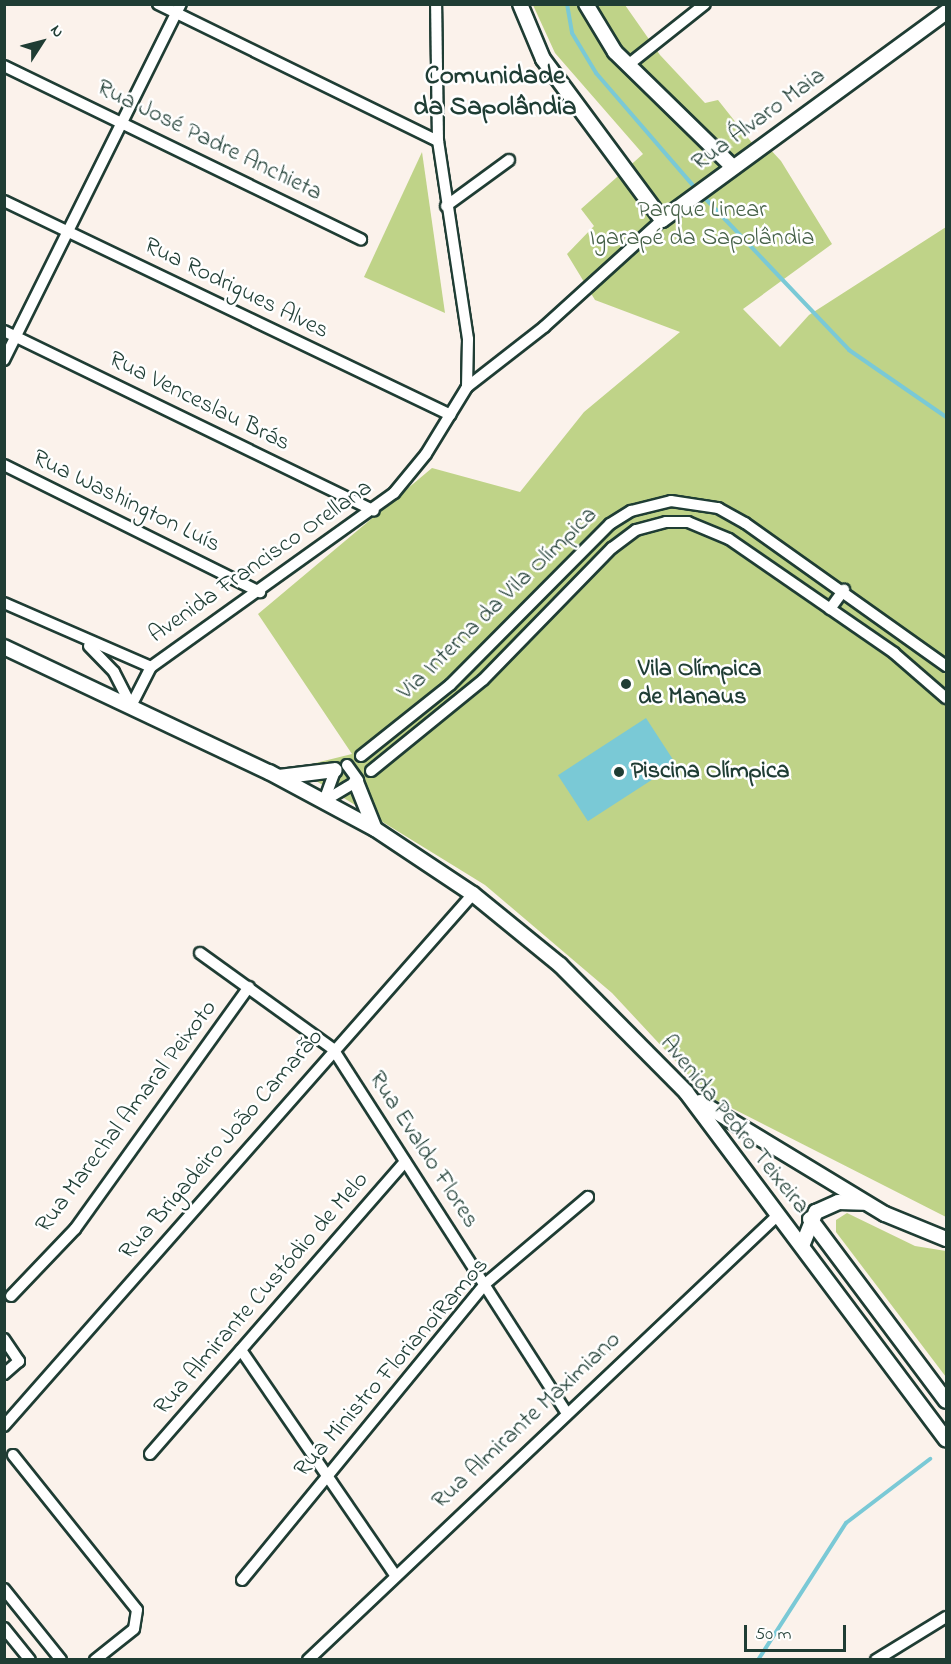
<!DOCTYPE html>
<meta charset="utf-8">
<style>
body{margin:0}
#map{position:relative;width:951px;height:1664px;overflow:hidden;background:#fbf2eb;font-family:"Indie Flower",sans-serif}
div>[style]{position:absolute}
.green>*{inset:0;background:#bfd388}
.water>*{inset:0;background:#7ac9d6;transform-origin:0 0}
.stream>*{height:4px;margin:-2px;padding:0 2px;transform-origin:2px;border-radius:2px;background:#7ac9d6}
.roads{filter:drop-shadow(2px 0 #1f3d34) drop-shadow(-2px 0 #1f3d34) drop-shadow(0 2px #1f3d34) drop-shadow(0 -2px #1f3d34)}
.minor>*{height:10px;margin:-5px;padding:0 5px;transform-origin:5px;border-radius:5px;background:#fff}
.tertiary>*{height:14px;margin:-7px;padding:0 7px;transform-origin:7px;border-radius:7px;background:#fff}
.dots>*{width:16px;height:16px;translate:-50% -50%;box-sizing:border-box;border:3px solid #fff;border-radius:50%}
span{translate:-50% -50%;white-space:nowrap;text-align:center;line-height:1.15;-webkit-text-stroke:5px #fff;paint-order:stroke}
.street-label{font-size:24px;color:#1f3d34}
.park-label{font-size:24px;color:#476249}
.poi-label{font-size:24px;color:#1f3d34;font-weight:700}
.left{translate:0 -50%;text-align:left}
.quarter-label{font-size:27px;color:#1f3d34;font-weight:700}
.frame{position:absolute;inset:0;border:6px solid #1f3d34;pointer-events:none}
.north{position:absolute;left:12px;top:12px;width:60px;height:60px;-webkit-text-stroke:4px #fff;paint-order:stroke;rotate:54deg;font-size:16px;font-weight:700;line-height:24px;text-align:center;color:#1f3d34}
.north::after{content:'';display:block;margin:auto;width:21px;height:27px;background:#1f3d34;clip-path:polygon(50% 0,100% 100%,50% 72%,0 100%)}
.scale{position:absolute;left:744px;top:1625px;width:102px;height:27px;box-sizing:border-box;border:3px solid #1f3d34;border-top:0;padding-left:8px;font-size:18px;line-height:21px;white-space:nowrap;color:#1f3d34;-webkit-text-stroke:4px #fff;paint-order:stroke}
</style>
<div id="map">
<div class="green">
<i style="clip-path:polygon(533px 5px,625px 5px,660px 55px,705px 103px,718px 100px,760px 153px,768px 147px,781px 161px,832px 244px,743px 309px,780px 347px,809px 315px,946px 227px,946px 1217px,708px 1096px,612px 993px,485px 885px,295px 768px,352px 754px,258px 614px,432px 468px,520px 492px,584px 412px,680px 332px,595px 300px,567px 254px,594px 226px,581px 209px,643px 154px,555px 53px)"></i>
<i style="clip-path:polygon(422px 152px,445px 313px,364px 277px)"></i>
<i style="clip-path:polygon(847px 1213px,915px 1246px,946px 1251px,946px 1377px,836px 1232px,836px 1220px)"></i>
</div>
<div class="water">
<i style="left:646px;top:718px;width:55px;height:105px;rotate:57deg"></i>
</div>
<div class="stream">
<i style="left:567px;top:4px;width:29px;rotate:80deg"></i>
<i style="left:572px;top:33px;width:47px;rotate:59deg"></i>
<i style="left:596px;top:73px;width:155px;rotate:49.2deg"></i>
<i style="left:702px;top:195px;width:214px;rotate:46.5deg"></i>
<i style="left:849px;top:350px;width:118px;rotate:34.6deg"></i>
<i style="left:758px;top:1660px;width:163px;rotate:-57.3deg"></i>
<i style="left:846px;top:1523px;width:106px;rotate:-37.3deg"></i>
</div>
<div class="roads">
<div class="minor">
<i style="left:158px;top:4px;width:312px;rotate:26.1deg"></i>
<i style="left:628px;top:65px;width:98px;rotate:-38.4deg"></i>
<i style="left:4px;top:66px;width:397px;rotate:25.9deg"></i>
<i style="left:4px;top:201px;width:495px;rotate:25.6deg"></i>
<i style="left:446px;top:206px;width:78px;rotate:-36.1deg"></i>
<i style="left:4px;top:331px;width:411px;rotate:25.9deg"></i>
<i style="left:4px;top:360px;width:398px;rotate:-63.6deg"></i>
<i style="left:467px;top:387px;width:98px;rotate:-37.9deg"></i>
<i style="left:544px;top:327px;width:159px;rotate:-42.2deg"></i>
<i style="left:4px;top:465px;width:286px;rotate:26.4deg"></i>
<i style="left:4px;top:603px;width:160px;rotate:23.5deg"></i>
<i style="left:830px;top:609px;width:24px;rotate:-54deg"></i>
<i style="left:89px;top:646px;width:36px;rotate:46deg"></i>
<i style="left:114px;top:672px;width:38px;rotate:63deg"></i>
<i style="left:131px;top:706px;width:44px;rotate:-62.9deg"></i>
<i style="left:151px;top:667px;width:299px;rotate:-35.6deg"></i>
<i style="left:394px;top:493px;width:50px;rotate:-50.6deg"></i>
<i style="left:426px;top:454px;width:79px;rotate:-58.5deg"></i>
<i style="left:467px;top:387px;width:48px;rotate:-88.8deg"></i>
<i style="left:468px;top:339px;width:200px;rotate:-98.6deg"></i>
<i style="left:438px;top:141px;width:137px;rotate:-90.8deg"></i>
<i style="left:361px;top:756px;width:114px;rotate:-38.6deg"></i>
<i style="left:450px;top:685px;width:227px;rotate:-45.2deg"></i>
<i style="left:610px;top:524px;width:25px;rotate:-32deg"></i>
<i style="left:631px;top:511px;width:41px;rotate:-14deg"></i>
<i style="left:671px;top:501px;width:48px;rotate:8.5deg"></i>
<i style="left:718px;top:508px;width:31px;rotate:29deg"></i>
<i style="left:745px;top:523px;width:247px;rotate:35.4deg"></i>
<i style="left:347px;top:765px;width:19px;rotate:54deg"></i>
<i style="left:371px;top:771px;width:144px;rotate:-39.1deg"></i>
<i style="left:483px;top:680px;width:185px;rotate:-45.7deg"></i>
<i style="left:612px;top:548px;width:30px;rotate:-37deg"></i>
<i style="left:636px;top:530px;width:31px;rotate:-15deg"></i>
<i style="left:666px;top:522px;width:22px"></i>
<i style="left:688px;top:522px;width:44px;rotate:22.5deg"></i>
<i style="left:729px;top:539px;width:201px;rotate:34.6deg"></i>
<i style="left:894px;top:653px;width:69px;rotate:40.9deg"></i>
<i style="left:324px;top:801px;width:37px;rotate:-31deg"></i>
<i style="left:324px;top:801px;width:33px;rotate:-70deg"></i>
<i style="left:200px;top:953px;width:164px;rotate:35.8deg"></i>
<i style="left:333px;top:1049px;width:431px;rotate:57.3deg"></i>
<i style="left:11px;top:1296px;width:93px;rotate:-46.3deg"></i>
<i style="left:75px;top:1229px;width:298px;rotate:-54.3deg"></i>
<i style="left:4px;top:1339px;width:27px;rotate:56deg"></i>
<i style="left:19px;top:1361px;width:20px;rotate:139deg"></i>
<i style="left:241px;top:1350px;width:273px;rotate:55.6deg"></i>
<i style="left:4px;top:1426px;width:709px;rotate:-48.6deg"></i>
<i style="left:150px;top:1454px;width:388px;rotate:-48.9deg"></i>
<i style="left:13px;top:1455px;width:198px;rotate:51.3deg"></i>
<i style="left:137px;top:1610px;width:19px;rotate:99deg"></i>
<i style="left:134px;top:1629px;width:50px;rotate:141.5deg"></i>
<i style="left:242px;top:1580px;width:383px;rotate:-50.6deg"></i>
<i style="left:485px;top:1284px;width:135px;rotate:-40.2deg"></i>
<i style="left:4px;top:1589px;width:91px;rotate:51.2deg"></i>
<i style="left:4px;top:1628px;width:41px;rotate:50.9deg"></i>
<i style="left:308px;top:1660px;width:647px;rotate:-43.43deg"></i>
<i style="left:876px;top:1660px;width:82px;rotate:-31.6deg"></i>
</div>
<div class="tertiary">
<i style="left:520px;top:4px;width:60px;rotate:67.3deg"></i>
<i style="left:543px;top:59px;width:200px;rotate:53.5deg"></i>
<i style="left:662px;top:220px;width:352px;rotate:-36.2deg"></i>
<i style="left:586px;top:4px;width:56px;rotate:58.9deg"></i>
<i style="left:615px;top:52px;width:165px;rotate:44.3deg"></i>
<i style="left:4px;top:647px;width:293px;rotate:25.3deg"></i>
<i style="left:269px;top:772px;width:120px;rotate:28.3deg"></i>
<i style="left:375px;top:829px;width:118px;rotate:33.6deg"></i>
<i style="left:473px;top:894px;width:112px;rotate:39.2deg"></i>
<i style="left:560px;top:965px;width:179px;rotate:45.2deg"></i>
<i style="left:686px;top:1092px;width:434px;rotate:53.2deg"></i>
<i style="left:279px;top:777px;width:56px;rotate:-7.1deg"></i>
<i style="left:356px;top:782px;width:48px;rotate:68.2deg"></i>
<i style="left:700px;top:1102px;width:216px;rotate:31.2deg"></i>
<i style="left:885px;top:1214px;width:66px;rotate:22.3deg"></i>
<i style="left:810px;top:1219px;width:227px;rotate:53.2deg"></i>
<i style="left:802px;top:1246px;width:37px;rotate:-68deg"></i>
<i style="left:816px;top:1212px;width:24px;rotate:-24deg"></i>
<i style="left:838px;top:1202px;width:25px;rotate:2deg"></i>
</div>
</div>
<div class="dots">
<i style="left:626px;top:684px;background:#1f3d34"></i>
<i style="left:619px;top:772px;background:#1f3d34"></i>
</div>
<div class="street-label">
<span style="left:759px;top:120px;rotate:-36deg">Rua Álvaro Maia</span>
<span style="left:209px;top:141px;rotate:26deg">Rua José Padre Anchieta</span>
<span style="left:236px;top:289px;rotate:26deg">Rua Rodrigues Alves</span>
<span style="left:199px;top:402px;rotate:26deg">Rua Venceslau Brás</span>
<span style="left:126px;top:502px;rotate:26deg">Rua Washington Luís</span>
<span style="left:261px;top:562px;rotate:-35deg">Avenida Francisco Orellana</span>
<span style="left:498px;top:604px;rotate:-44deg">Via Interna da Vila Olímpica</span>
<span style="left:127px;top:1117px;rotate:-53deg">Rua Marechal Amaral Peixoto</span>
<span style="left:734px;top:1125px;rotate:51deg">Avenida Pedro Teixeira</span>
<span style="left:222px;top:1145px;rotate:-49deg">Rua Brigadeiro João Camarão</span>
<span style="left:423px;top:1150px;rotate:57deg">Rua Evaldo Flores</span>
<span style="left:262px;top:1294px;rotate:-49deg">Rua Almirante Custódio de Melo</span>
<span style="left:392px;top:1368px;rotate:-49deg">Rua Ministro FlorianoiRamos</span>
<span style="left:527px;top:1421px;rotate:-43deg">Rua Almirante Maximiano</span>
</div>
<div class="park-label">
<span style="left:702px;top:225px">Parque Linear<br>Igarapé da Sapolândia</span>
</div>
<div class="poi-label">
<span class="left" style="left:638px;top:684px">Vila Olímpica<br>de Manaus</span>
<span class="left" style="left:631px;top:772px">Piscina Olímpica</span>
</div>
<div class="quarter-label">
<span style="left:495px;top:92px">Comunidade<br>da Sapolândia</span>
</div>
<div class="frame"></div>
<div class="north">N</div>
<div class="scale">50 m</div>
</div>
